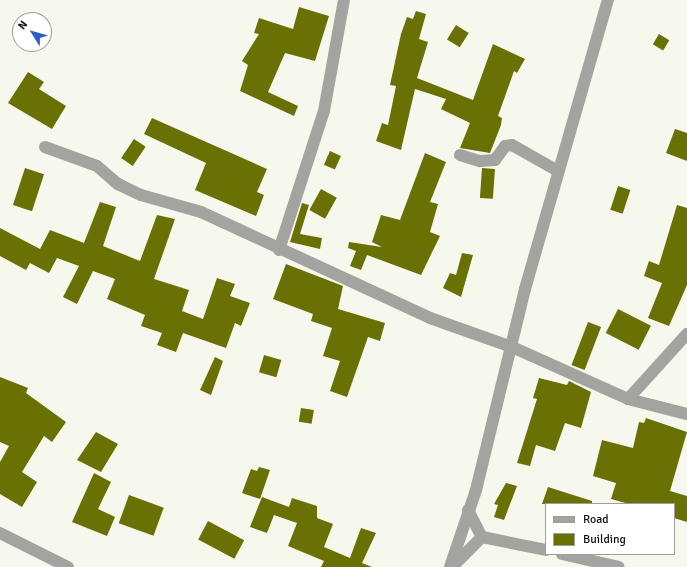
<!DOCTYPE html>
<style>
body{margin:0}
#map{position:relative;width:687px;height:567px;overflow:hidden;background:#f6f8ee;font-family:Signika,sans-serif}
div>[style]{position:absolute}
.building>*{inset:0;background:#697105;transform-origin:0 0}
.minor>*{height:12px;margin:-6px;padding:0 6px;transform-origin:6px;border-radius:6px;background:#a3a39f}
span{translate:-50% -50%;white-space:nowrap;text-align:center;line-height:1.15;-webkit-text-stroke:3px #fff;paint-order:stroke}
.legend{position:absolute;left:545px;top:503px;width:130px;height:52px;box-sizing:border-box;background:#fff;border:1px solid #9f9f9d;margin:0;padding:5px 7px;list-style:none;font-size:12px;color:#0e0f0b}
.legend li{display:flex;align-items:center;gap:8px;height:20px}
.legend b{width:20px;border:1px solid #9f9f9d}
.north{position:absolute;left:12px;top:12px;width:40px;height:40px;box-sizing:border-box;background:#fff;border:1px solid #9f9f9d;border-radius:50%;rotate:307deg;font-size:11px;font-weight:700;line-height:16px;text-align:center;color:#0e0f0b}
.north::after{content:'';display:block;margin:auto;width:14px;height:18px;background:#305ccb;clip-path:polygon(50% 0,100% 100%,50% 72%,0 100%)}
</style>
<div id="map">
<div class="building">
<i style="clip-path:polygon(299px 7px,329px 16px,315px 61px,285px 53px,268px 92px,298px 106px,294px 116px,240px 91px,248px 65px,242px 61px,259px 34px,254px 33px,259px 18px,293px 29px)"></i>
<i style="clip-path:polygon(416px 11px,426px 14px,419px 39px,428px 42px,417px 78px,473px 100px,493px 44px,525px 59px,517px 73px,514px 71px,498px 116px,502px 118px,501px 125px,490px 153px,460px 148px,470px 123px,441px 109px,446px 99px,415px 89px,401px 150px,376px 141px,382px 123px,388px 125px,396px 86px,390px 85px,401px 34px,407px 17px,413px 19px)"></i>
<i style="left:456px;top:25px;width:15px;height:17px;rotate:32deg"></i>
<i style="left:659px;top:34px;width:12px;height:12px;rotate:31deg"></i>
<i style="clip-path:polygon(28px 72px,44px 82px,39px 89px,66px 106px,52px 129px,8px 103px)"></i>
<i style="clip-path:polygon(152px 118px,267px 169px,257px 192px,264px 195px,256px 216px,195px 190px,206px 163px,144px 134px)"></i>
<i style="clip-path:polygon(675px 129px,687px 133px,687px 161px,666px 153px)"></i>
<i style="left:134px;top:139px;width:14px;height:23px;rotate:34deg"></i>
<i style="left:330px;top:151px;width:12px;height:15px;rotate:24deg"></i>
<i style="clip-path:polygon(425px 153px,446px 162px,430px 202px,438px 204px,430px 232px,440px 236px,421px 275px,367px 255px,361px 270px,350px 266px,356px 251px,348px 248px,349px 242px,382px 247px,372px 242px,381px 215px,400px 220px)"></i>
<i style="left:25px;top:168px;width:20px;height:39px;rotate:18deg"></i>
<i style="left:482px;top:168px;width:13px;height:30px;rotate:4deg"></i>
<i style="left:618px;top:186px;width:13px;height:25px;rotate:18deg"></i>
<i style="left:321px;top:189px;width:18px;height:24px;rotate:29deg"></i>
<i style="clip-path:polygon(100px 202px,116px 207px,103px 246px,140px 261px,157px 215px,175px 219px,154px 279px,189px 290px,182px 311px,203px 319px,217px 278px,235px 284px,230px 296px,250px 303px,241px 326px,235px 323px,226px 348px,183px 333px,176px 352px,157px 345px,162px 333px,141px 326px,145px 315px,107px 299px,115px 279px,93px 271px,77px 304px,63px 297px,79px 266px,57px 258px,49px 273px,30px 263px,26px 270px,0 256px,0 228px,40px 249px,50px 230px,84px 243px)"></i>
<i style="clip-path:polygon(302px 203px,309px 205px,300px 234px,322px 238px,320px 249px,290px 242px)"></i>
<i style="clip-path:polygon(677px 205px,687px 208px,687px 285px,669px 326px,648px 318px,662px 283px,644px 276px,649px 261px,659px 265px)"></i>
<i style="clip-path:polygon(462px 253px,473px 255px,461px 297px,443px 288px,450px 273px,456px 275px)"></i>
<i style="clip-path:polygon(286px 264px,343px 286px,338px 309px,385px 323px,380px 341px,368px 337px,347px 397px,330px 391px,340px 361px,323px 356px,332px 328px,311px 321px,313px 314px,273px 299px)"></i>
<i style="left:618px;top:309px;width:37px;height:27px;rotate:27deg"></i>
<i style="left:588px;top:322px;width:14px;height:46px;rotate:21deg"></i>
<i style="left:264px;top:355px;width:18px;height:18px;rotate:16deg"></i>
<i style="clip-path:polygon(215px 357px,223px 361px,211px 395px,200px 390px)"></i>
<i style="clip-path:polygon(0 377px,28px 388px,26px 393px,66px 422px,52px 442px,44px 436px,22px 472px,37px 482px,22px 507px,0 494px,0 462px,9px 446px,0 442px)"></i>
<i style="clip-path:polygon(539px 378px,567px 385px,569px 381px,591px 392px,581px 428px,565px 423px,555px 451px,536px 445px,530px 466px,517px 463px,537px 399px,533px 398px)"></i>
<i style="left:301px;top:408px;width:13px;height:14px;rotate:9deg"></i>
<i style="clip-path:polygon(646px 418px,687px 432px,670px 491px,687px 496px,687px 522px,674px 518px,674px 504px,629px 504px,611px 499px,616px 483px,593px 476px,602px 440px,633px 448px,639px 422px,644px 423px)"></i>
<i style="clip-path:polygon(96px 432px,118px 444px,101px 472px,77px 460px)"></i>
<i style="clip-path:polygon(259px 467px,270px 470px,260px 499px,242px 493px,251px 469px,257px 471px)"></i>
<i style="clip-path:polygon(94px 473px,111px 482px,98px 509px,115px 517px,107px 536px,72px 522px)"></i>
<i style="clip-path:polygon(506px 483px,517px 486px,504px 520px,494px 517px,498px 505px,494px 504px)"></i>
<i style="clip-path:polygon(548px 487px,592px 501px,592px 504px,542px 504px)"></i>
<i style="left:129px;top:495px;width:37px;height:30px;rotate:20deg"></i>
<i style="clip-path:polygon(262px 497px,289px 507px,292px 498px,317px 506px,317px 518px,333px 524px,324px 547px,350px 558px,361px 528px,376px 533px,362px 563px,372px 567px,321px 567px,324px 561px,288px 546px,297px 523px,274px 515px,267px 533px,250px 527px)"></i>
<i style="left:208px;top:521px;width:41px;height:21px;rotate:28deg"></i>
</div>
<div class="minor">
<i style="left:45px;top:147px;width:55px;rotate:20.1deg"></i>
<i style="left:97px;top:166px;width:28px;rotate:41deg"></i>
<i style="left:118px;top:184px;width:25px;rotate:26deg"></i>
<i style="left:141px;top:195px;width:62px;rotate:15.8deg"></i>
<i style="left:201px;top:212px;width:252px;rotate:24.8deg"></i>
<i style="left:430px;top:318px;width:87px;rotate:19.5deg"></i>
<i style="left:512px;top:347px;width:127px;rotate:24.1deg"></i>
<i style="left:628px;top:399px;width:61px;rotate:14.3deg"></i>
<i style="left:460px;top:155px;width:21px;rotate:17deg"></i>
<i style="left:480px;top:161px;width:15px;rotate:-4deg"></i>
<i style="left:495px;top:160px;width:17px;rotate:-54deg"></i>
<i style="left:505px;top:146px;width:7px;rotate:-8deg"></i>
<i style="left:512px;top:145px;width:53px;rotate:29.5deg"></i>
<i style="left:279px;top:250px;width:146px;rotate:-72.1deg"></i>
<i style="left:324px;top:111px;width:113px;rotate:-79.8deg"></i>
<i style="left:628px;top:399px;width:88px;rotate:-47.8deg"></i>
<i style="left:468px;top:510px;width:30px;rotate:63deg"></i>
<i style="left:482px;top:537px;width:65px;rotate:11.5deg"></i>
<i style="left:0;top:533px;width:76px;rotate:26.6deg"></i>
<i style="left:562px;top:554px;width:58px;rotate:12.8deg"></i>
<i style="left:450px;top:567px;width:81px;rotate:-71.3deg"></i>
<i style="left:476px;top:490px;width:207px;rotate:-76.3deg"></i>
<i style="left:525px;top:289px;width:301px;rotate:-74deg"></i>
<i style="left:452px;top:567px;width:42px;rotate:-45deg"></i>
</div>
<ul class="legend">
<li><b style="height:5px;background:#a3a39f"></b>Road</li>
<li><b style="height:11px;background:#697105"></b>Building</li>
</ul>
<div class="north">N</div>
</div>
